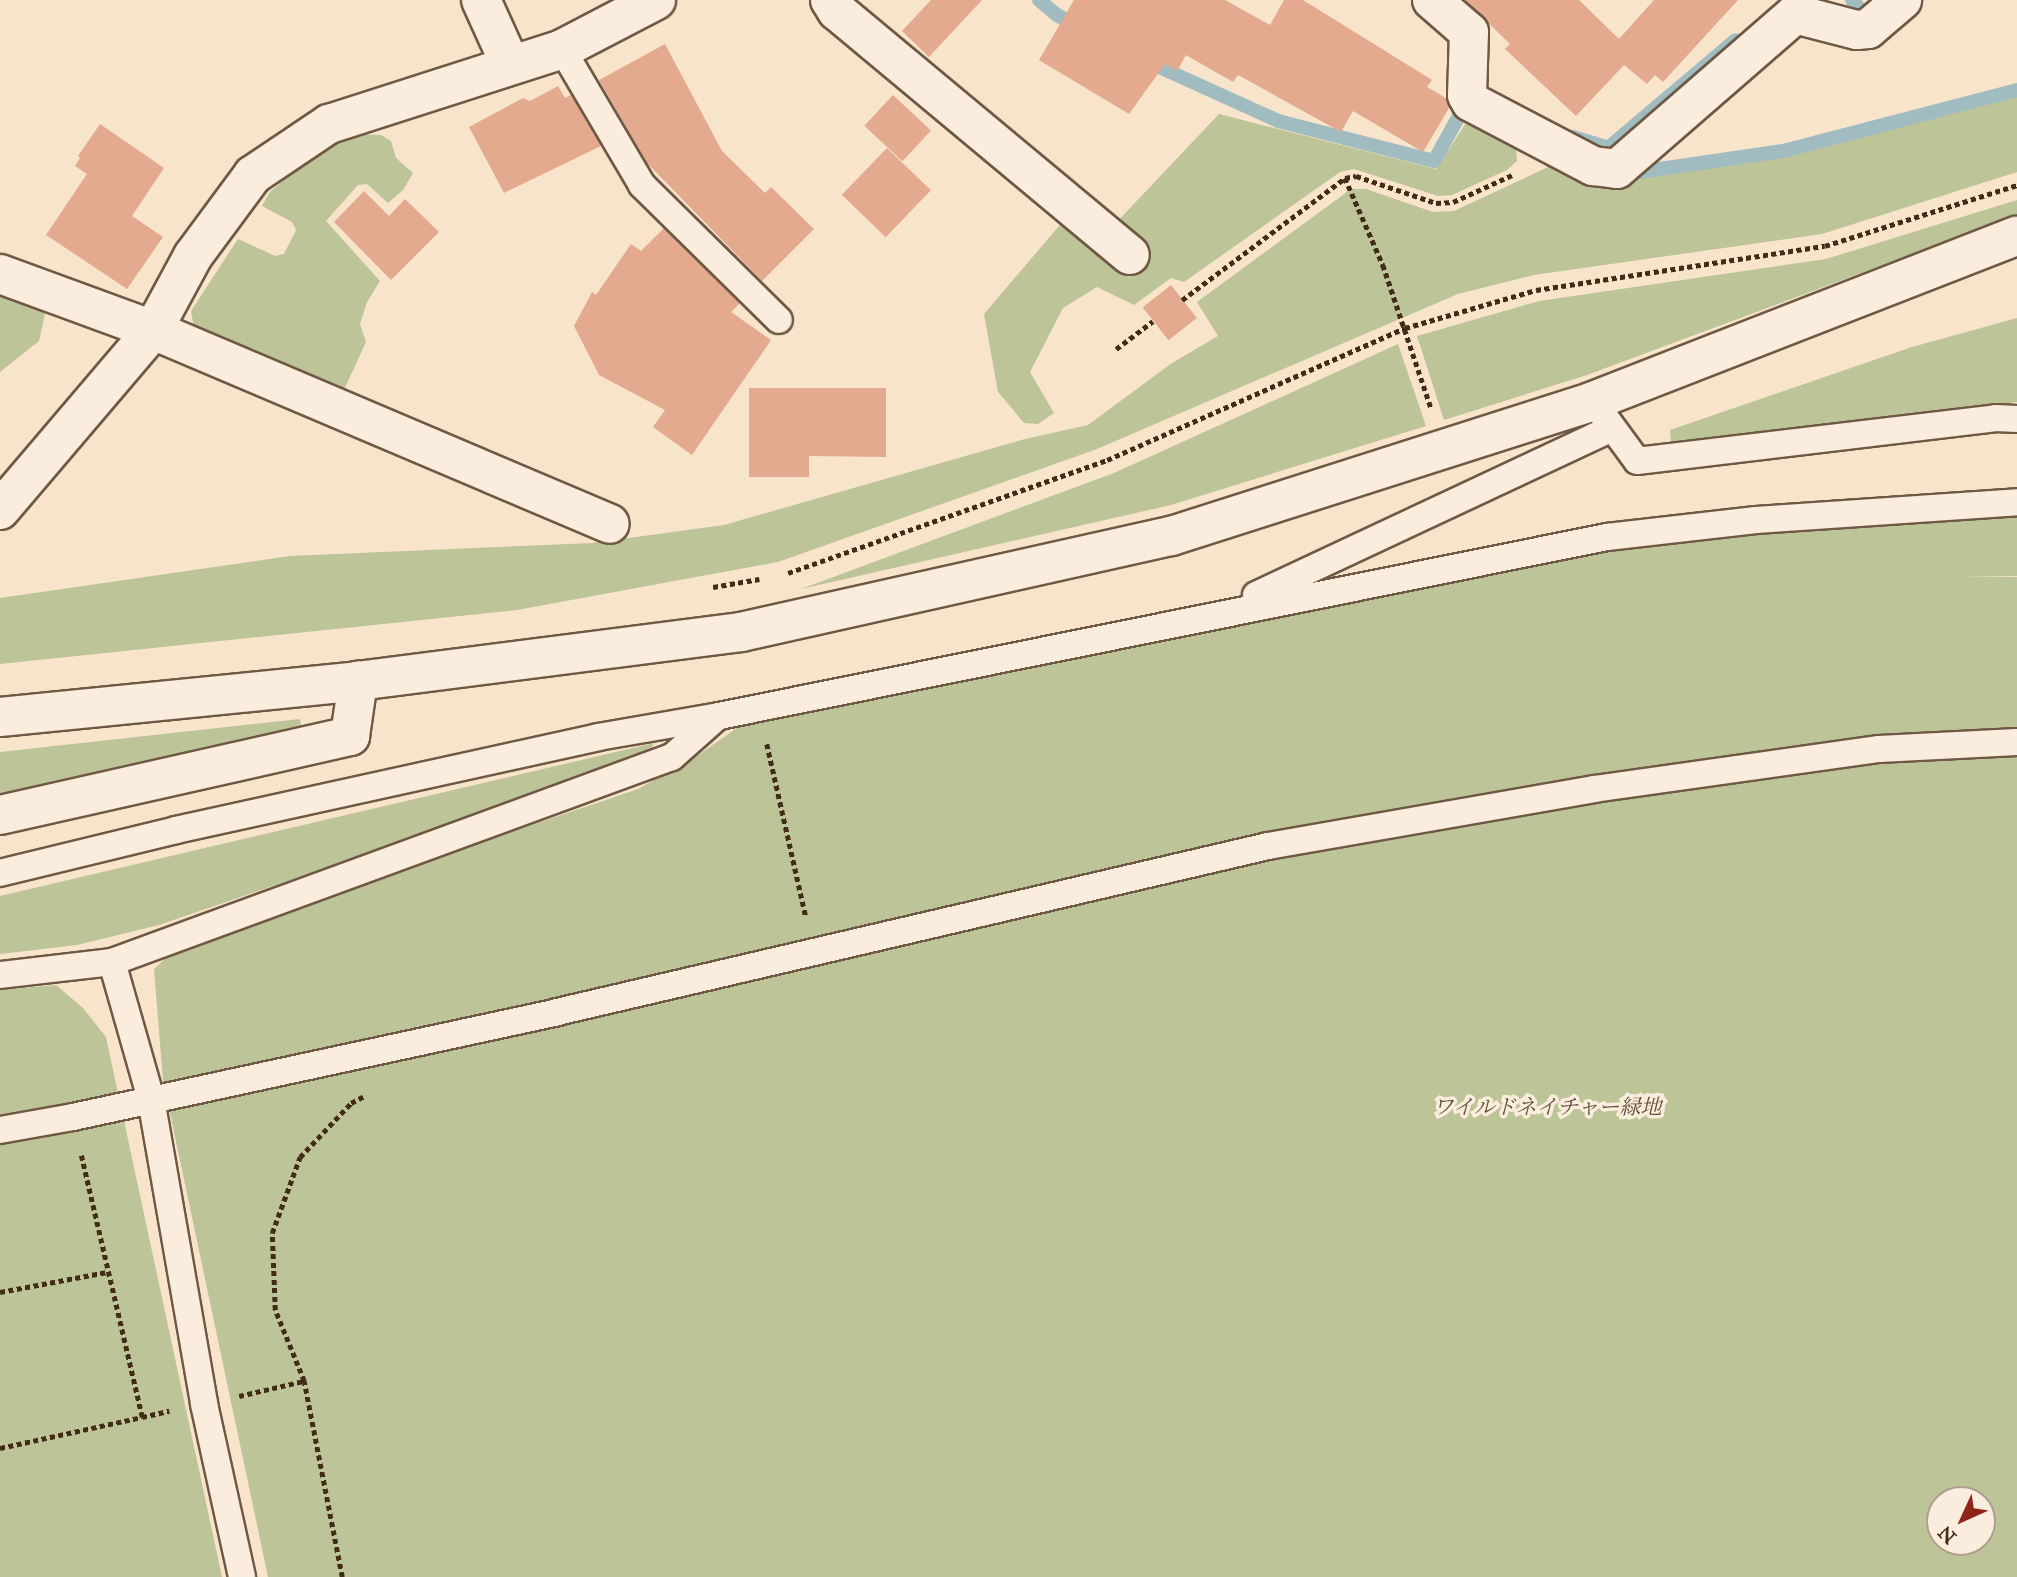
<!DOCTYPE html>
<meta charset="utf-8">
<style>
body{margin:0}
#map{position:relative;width:2017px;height:1577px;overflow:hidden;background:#f7e4cb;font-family:"IM FELL Great Primer","Noto Serif JP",serif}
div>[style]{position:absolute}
.green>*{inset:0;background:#bdc497}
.stream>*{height:14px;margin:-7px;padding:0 7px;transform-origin:7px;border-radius:7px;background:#a1bcc0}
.building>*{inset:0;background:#e3aa90;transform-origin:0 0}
.path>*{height:4.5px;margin-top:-2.25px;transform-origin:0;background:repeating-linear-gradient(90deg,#422b17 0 5px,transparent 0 8.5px)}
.roads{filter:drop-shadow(2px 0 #6f5944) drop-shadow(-2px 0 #6f5944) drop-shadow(0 2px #6f5944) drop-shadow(0 -2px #6f5944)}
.service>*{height:26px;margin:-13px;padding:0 13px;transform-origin:13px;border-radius:13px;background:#faeddd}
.minor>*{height:38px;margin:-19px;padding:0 19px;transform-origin:19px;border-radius:19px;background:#faeddd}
.tertiary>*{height:38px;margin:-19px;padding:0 19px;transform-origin:19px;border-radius:19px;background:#faeddd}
span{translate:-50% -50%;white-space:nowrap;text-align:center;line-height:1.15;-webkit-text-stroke:7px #faeddd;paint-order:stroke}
.park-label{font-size:21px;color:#615137;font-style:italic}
.north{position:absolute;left:1926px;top:1486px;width:70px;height:70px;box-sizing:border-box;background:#faeddd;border:2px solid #b09f8e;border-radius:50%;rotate:225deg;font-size:19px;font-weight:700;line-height:28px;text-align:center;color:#422b17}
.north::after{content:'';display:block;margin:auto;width:24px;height:32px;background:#8f2418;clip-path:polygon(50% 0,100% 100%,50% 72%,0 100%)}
</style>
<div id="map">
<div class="green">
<i style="clip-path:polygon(2017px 96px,2017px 172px,1822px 234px,1534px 275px,1458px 294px,1097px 449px,778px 562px,517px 610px,0 664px,0 598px,290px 556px,592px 543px,724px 525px,1025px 439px,1088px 425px,1172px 363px,1218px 336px,1197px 302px,1351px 189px,1366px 189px,1433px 212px,1454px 211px,1559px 162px,1624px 178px,1783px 157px)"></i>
<i style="clip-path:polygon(1219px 114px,1436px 169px,1468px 120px,1516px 148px,1517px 161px,1507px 170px,1452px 195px,1438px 196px,1354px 169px,1340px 172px,1184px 282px,1171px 278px,1134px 305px,1097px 287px,1063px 308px,1030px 372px,1054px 413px,1038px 424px,1024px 423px,998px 392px,984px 314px,1065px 219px,1114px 225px)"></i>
<i style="clip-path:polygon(357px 134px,381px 135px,391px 141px,396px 158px,413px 173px,403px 190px,388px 203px,367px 184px,358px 185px,326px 221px,380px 281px,367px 302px,360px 324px,366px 342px,342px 394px,195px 334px,191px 311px,238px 239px,275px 256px,284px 254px,296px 230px,292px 222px,262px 206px,270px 192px,315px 154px)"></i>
<i style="clip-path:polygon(2017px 200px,2017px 215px,1587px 375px,1444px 420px,1417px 336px,1539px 301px,1826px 259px)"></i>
<i style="clip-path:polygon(0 292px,46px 309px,39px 341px,0 372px)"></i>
<i style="clip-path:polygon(2017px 318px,2017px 402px,1671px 443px,1670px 430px,1912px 347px)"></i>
<i style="clip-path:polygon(1398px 344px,1426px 426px,1171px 505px,801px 589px,1114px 473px)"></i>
<i style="clip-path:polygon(evenodd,2017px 515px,2017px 576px,1955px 576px,2017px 577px,2017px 1577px,268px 1577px,163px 1080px,154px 969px,181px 944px,638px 789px,694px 758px,754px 716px,1608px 549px,1753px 533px,2017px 515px,1940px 1500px,1982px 1500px,1982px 1542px,1940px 1542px,1940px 1500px)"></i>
<i style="clip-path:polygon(300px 719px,301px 725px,0 797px,0 752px)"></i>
<i style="clip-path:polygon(654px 743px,647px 758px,159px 925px,77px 945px,0 954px,0 896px)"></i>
<i style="clip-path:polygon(56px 985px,83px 1008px,106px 1037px,222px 1577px,0 1577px,0 990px)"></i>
</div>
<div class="stream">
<i style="left:1039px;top:0;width:23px;rotate:40deg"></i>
<i style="left:1057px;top:15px;width:24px;rotate:28deg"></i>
<i style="left:1852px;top:0;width:13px;rotate:48deg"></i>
<i style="left:1146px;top:61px;width:145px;rotate:24.4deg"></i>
<i style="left:1278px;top:121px;width:161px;rotate:14.4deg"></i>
<i style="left:1434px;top:161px;width:54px;rotate:-61deg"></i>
<i style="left:1573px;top:137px;width:37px;rotate:17deg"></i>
<i style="left:1608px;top:148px;width:167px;rotate:-40.2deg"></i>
<i style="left:1639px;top:172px;width:146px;rotate:-8.3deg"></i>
<i style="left:1783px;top:151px;width:242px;rotate:-14.6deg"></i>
</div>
<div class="building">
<i style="clip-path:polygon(931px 0,982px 0,929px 57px,902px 31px)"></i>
<i style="clip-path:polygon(1074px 0,1225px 0,1270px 25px,1284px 0,1303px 0,1432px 80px,1427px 87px,1446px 98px,1449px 108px,1423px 152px,1353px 111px,1341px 132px,1238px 75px,1233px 82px,1186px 55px,1177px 71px,1165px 64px,1129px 114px,1039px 60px)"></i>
<i style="clip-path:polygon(1465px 0,1579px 0,1619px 39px,1654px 0,1738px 0,1663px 82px,1655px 75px,1647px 84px,1624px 65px,1576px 116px,1505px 49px,1510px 44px)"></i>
<i style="clip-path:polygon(665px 44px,722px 151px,765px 193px,771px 187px,814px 229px,762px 281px,647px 163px,599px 80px)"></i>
<i style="clip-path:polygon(558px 86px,565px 98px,571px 95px,601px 146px,504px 193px,469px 127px,523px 98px,530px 101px)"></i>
<i style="left:893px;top:95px;width:52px;height:42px;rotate:43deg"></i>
<i style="clip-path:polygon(100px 124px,164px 168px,132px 216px,163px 237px,127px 289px,46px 235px,87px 174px,75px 166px,80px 158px,78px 156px)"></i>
<i style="left:887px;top:148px;width:61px;height:65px;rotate:44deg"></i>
<i style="clip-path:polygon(364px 191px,389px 216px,405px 199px,439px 232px,391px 280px,334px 222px)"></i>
<i style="clip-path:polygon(664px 228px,740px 303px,731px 312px,771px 340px,692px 455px,653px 427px,665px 410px,599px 375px,574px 326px,592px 292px,596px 295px,631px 244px,641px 251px)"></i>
<i style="left:1171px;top:285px;width:42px;height:36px;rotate:52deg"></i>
<i style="clip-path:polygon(749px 388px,886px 388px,886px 457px,809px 456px,809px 477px,749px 477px)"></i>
</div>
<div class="path">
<i style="left:1345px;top:178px;width:95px;rotate:66.4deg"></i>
<i style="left:1383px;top:265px;width:151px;rotate:71.4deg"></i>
<i style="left:1182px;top:300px;width:204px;rotate:-36.8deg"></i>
<i style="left:1345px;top:178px;width:11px;rotate:-10deg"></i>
<i style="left:1356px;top:176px;width:84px;rotate:18.6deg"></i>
<i style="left:1436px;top:203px;width:17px;rotate:-3deg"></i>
<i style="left:1453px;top:202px;width:65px;rotate:-24.6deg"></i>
<i style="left:1116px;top:349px;width:46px;rotate:-37.1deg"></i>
<i style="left:788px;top:573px;width:338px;rotate:-19.5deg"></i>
<i style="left:1107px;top:460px;width:326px;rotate:-23.9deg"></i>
<i style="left:1405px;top:328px;width:136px;rotate:-16.2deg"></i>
<i style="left:1536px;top:290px;width:292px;rotate:-8.7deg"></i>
<i style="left:1825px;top:246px;width:201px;rotate:-17.6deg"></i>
<i style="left:713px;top:587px;width:47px;rotate:-9.9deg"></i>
<i style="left:767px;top:744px;width:177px;rotate:77.3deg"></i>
<i style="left:0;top:1292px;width:109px;rotate:-10.6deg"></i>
<i style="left:239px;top:1396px;width:67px;rotate:-13deg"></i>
<i style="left:142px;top:1417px;width:28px;rotate:-13deg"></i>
<i style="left:0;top:1448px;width:145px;rotate:-12.3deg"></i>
<i style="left:142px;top:1417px;width:270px;rotate:-103.1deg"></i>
<i style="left:342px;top:1577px;width:200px;rotate:-101deg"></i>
<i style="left:304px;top:1381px;width:77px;rotate:-112.2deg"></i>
<i style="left:275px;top:1310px;width:77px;rotate:-92.2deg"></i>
<i style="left:272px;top:1233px;width:81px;rotate:-69.8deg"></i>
<i style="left:300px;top:1157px;width:74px;rotate:-46.6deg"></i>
<i style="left:351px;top:1103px;width:17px;rotate:-28deg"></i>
</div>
<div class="roads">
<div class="service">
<i style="left:562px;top:49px;width:158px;rotate:59.5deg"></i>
<i style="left:642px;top:185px;width:192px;rotate:44.6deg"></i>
<i style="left:1593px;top:401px;width:74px;rotate:53.7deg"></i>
<i style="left:1637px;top:461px;width:362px;rotate:-6.8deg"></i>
<i style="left:1996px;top:418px;width:21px;rotate:3deg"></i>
<i style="left:1256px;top:595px;width:393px;rotate:-25.1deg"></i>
<i style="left:0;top:873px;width:181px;rotate:-13.7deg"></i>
<i style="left:176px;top:830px;width:432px;rotate:-12.4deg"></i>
<i style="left:598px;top:737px;width:123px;rotate:-9.8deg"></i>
<i style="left:719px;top:716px;width:906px;rotate:-11.4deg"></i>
<i style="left:1607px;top:537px;width:150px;rotate:-6.5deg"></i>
<i style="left:1756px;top:520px;width:262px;rotate:-3.9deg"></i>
<i style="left:112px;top:962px;width:596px;rotate:-20.11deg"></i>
<i style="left:672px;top:757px;width:60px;rotate:-41.6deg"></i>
<i style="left:0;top:975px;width:113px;rotate:-6.6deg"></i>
<i style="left:112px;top:962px;width:142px;rotate:74.1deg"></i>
<i style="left:151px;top:1099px;width:310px;rotate:80.1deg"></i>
<i style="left:204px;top:1404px;width:177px;rotate:77.6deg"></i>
<i style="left:0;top:1130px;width:74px;rotate:-10.1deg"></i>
<i style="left:73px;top:1117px;width:495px;rotate:-12.2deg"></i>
<i style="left:557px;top:1012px;width:730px;rotate:-13.14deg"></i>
<i style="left:1268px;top:846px;width:331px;rotate:-9.9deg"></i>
<i style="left:1594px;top:789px;width:288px;rotate:-8deg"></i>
<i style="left:1879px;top:749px;width:138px;rotate:-2.9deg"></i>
</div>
<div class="minor">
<i style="left:481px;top:0;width:70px;rotate:65.6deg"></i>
<i style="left:830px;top:0;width:13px;rotate:58deg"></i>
<i style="left:837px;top:11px;width:381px;rotate:39.8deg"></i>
<i style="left:1432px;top:0;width:49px;rotate:40.9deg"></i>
<i style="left:1469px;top:32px;width:63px;rotate:91.8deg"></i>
<i style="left:1467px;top:95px;width:8px;rotate:60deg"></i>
<i style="left:1471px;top:102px;width:138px;rotate:27.7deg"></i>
<i style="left:1593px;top:166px;width:24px;rotate:7deg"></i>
<i style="left:1617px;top:169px;width:236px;rotate:-41deg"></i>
<i style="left:1795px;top:14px;width:64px;rotate:14.5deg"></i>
<i style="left:1857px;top:30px;width:11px;rotate:-5deg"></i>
<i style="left:1868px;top:29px;width:45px;rotate:-40.5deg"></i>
<i style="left:0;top:274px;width:163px;rotate:20.1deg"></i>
<i style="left:153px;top:330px;width:496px;rotate:23deg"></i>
<i style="left:0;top:510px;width:236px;rotate:-49.6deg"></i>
<i style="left:153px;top:330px;width:84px;rotate:-61.6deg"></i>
<i style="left:193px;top:256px;width:101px;rotate:-53.5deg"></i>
<i style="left:253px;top:175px;width:92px;rotate:-33.9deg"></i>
<i style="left:329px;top:124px;width:245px;rotate:-17.8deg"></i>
<i style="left:562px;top:49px;width:106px;rotate:-27.5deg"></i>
<i style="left:0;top:815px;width:359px;rotate:-12.7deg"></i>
<i style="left:350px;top:736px;width:56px;rotate:-81.7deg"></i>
</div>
<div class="tertiary">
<i style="left:0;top:717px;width:360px;rotate:-5.7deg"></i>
<i style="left:358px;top:681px;width:386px;rotate:-7.3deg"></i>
<i style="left:741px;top:632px;width:441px;rotate:-12.6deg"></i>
<i style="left:1171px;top:536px;width:443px;rotate:-17.7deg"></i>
<i style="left:1593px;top:401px;width:455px;rotate:-21.3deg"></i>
</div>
</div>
<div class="park-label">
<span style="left:1547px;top:1107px">ワイルドネイチャー緑地</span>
</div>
<div class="north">N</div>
</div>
